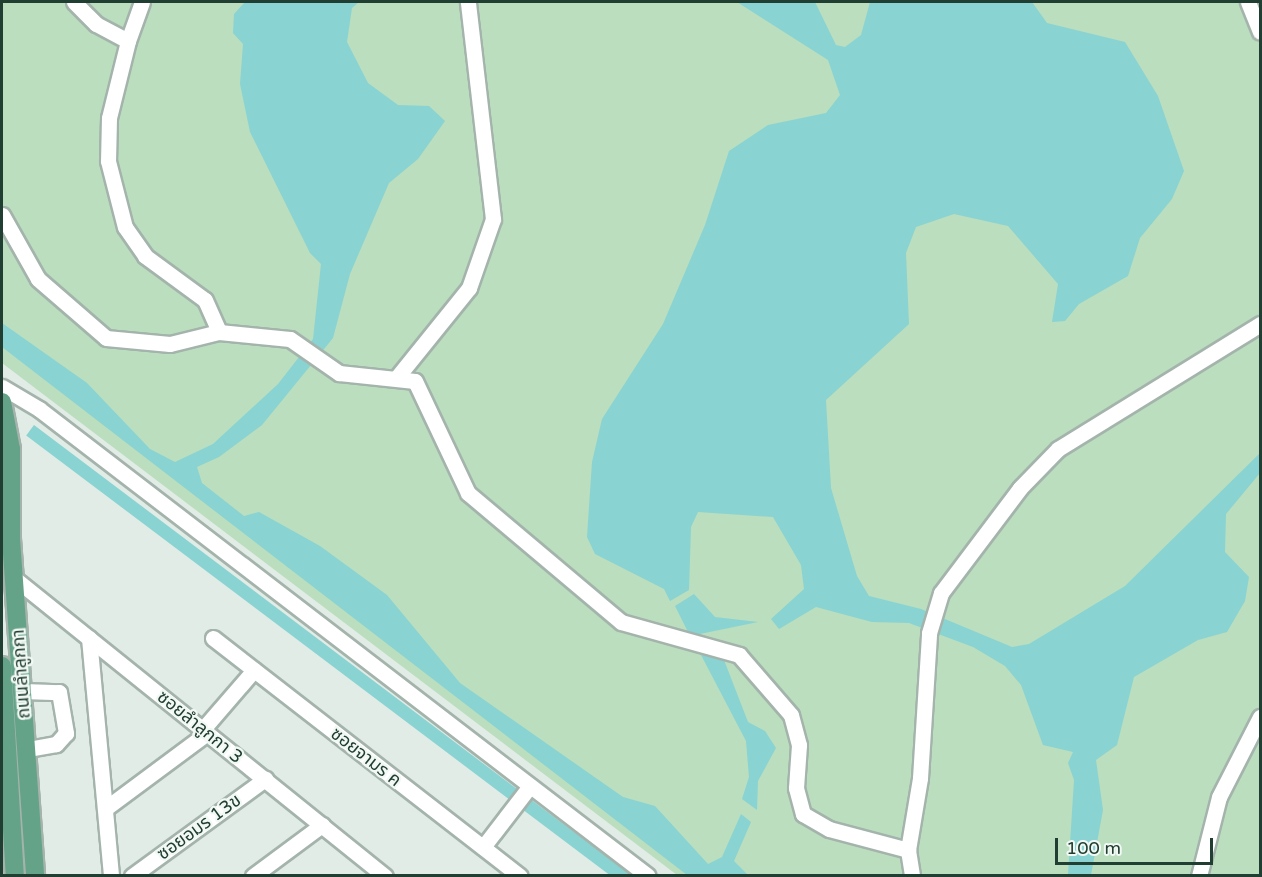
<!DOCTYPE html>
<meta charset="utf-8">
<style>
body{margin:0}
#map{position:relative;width:1262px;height:877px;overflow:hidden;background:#e2ece6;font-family:"Varela Round","Noto Sans Thai",sans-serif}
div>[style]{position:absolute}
.green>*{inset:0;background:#badebe}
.water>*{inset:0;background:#89d3d2;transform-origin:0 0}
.roads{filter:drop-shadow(2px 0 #a4b4ac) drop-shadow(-2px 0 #a4b4ac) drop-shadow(0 2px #a4b4ac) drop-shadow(0 -2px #a4b4ac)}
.minor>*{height:15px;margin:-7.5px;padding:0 7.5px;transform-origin:7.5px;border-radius:7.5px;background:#fff}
.major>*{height:18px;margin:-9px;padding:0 9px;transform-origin:9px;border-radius:9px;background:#65a389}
span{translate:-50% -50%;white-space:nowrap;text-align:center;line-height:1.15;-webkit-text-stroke:4.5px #f2f9f5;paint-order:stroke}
.street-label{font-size:18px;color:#213e32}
.frame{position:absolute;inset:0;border:3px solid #213e32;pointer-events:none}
.scale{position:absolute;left:1055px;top:838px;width:158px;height:27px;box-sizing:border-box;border:3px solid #213e32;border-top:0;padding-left:8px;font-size:18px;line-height:21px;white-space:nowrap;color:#213e32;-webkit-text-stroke:4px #f2f9f5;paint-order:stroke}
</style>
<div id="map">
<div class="green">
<i style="clip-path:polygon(2px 2px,1260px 2px,1260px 875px,677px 875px,2px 363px)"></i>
</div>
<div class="water">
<i style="clip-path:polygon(245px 2px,359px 2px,352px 8px,347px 42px,368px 83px,398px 105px,429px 106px,445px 121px,418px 159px,389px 183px,350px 274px,333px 338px,262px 425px,219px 457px,197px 467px,202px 483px,244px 516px,259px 512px,320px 546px,387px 595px,460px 683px,623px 797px,655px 806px,708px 864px,722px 857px,741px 814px,751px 822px,734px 861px,748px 875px,687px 875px,2px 347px,2px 323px,87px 383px,150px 449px,175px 462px,213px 444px,278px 384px,313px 339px,321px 264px,310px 253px,250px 132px,240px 84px,243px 44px,233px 33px,234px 14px)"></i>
<i style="clip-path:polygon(737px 2px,815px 2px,836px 45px,845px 47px,861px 35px,870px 2px,1032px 2px,1047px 23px,1125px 42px,1158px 96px,1184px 171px,1172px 199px,1140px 238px,1128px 276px,1079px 304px,1065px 321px,1052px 322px,1058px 284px,1008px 226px,954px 214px,916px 227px,906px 253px,909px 324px,826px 400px,831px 488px,857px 576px,869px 596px,921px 609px,1012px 647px,1029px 644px,1125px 586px,1260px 453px,1260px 473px,1226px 514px,1225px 552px,1249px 577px,1245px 601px,1227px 632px,1198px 640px,1134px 677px,1117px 745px,1096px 760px,1103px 810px,1091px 875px,1068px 875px,1074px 780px,1068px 763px,1073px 752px,1043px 745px,1021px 685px,1005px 666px,973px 647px,909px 623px,872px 622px,816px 607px,779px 629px,771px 619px,804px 589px,801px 565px,773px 517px,698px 512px,691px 527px,689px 590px,670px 601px,664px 589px,595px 554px,587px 537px,592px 462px,602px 419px,663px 324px,705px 225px,729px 151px,768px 125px,826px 113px,840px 95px,828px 60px)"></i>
<i style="left:34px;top:425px;width:748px;height:13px;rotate:37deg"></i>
<i style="clip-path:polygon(694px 594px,715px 617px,758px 622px,690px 636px,675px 606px)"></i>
<i style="clip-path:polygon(700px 653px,724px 660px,748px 722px,765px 731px,776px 748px,758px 781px,757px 810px,742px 799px,749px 777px,746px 741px)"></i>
</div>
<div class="roads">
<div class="minor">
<i style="left:74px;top:2px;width:31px;rotate:45deg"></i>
<i style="left:96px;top:24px;width:36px;rotate:28deg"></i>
<i style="left:128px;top:41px;width:41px;rotate:-70.3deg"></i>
<i style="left:1248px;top:2px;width:32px;rotate:68deg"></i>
<i style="left:128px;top:41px;width:79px;rotate:103.9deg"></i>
<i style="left:109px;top:118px;width:43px;rotate:91.3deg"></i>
<i style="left:108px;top:161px;width:68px;rotate:75.6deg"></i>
<i style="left:125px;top:227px;width:35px;rotate:55deg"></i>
<i style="left:145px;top:256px;width:74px;rotate:36.3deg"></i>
<i style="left:205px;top:300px;width:35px;rotate:66deg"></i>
<i style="left:219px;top:332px;width:71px;rotate:5.6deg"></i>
<i style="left:290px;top:339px;width:60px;rotate:34.8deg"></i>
<i style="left:339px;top:373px;width:76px;rotate:6deg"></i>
<i style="left:415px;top:381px;width:124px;rotate:64.7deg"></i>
<i style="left:468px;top:493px;width:200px;rotate:40.1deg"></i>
<i style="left:621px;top:622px;width:123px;rotate:15.6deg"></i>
<i style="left:739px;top:655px;width:79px;rotate:49.1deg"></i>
<i style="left:791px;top:715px;width:31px;rotate:75deg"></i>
<i style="left:799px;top:745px;width:43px;rotate:94deg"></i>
<i style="left:796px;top:788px;width:27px;rotate:75deg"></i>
<i style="left:803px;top:814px;width:30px;rotate:30deg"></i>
<i style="left:829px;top:829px;width:82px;rotate:14.9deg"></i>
<i style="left:908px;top:850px;width:26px;rotate:81deg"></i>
<i style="left:2px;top:215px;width:73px;rotate:60.6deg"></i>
<i style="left:38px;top:279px;width:90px;rotate:40.9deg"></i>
<i style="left:106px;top:338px;width:64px;rotate:5.4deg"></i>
<i style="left:170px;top:344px;width:50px;rotate:-13.8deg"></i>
<i style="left:398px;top:376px;width:113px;rotate:-51.1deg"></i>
<i style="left:469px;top:288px;width:73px;rotate:-70.8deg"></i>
<i style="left:493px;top:219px;width:218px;rotate:-96.6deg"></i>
<i style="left:2px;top:387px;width:43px;rotate:30.7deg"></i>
<i style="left:39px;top:409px;width:767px;rotate:37.48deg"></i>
<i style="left:14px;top:578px;width:476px;rotate:38.8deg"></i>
<i style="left:89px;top:638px;width:239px;rotate:84.7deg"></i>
<i style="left:213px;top:638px;width:388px;rotate:37.8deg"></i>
<i style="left:23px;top:691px;width:36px;rotate:2deg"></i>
<i style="left:59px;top:692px;width:42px;rotate:80.3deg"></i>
<i style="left:66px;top:733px;width:15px;rotate:132deg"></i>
<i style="left:56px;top:744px;width:29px;rotate:170deg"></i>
<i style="left:203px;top:729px;width:78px;rotate:-49.2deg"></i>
<i style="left:106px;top:808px;width:126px;rotate:-36.6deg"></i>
<i style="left:483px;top:847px;width:77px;rotate:-52.4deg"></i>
<i style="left:908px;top:850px;width:73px;rotate:-80.5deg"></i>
<i style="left:920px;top:778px;width:145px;rotate:-86.4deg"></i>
<i style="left:929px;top:633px;width:42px;rotate:-73.3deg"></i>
<i style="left:941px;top:593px;width:131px;rotate:-53deg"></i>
<i style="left:1020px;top:488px;width:54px;rotate:-45.7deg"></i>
<i style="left:1058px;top:449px;width:238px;rotate:-31.7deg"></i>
<i style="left:132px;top:876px;width:165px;rotate:-36.1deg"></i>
<i style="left:253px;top:876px;width:86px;rotate:-36.5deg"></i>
<i style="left:1199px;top:876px;width:81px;rotate:-75.8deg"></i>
<i style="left:1219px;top:797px;width:90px;rotate:-62.9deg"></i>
</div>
<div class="major">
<i style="left:2px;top:402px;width:48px;rotate:79.2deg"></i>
<i style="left:11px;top:449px;width:90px;rotate:90deg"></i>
<i style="left:11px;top:539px;width:338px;rotate:85.9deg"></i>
<i style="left:2px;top:666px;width:210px;rotate:86.5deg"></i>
</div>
</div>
<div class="street-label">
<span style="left:21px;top:674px;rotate:-94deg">ถนนลำลูกกา</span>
<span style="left:200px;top:727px;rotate:39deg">ซอยลำลูกกา 3</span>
<span style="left:366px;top:757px;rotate:38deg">ซอยจามร ค</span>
<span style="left:199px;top:827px;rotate:-36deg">ซอยอมร 13ข</span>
</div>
<div class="frame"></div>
<div class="scale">100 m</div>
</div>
